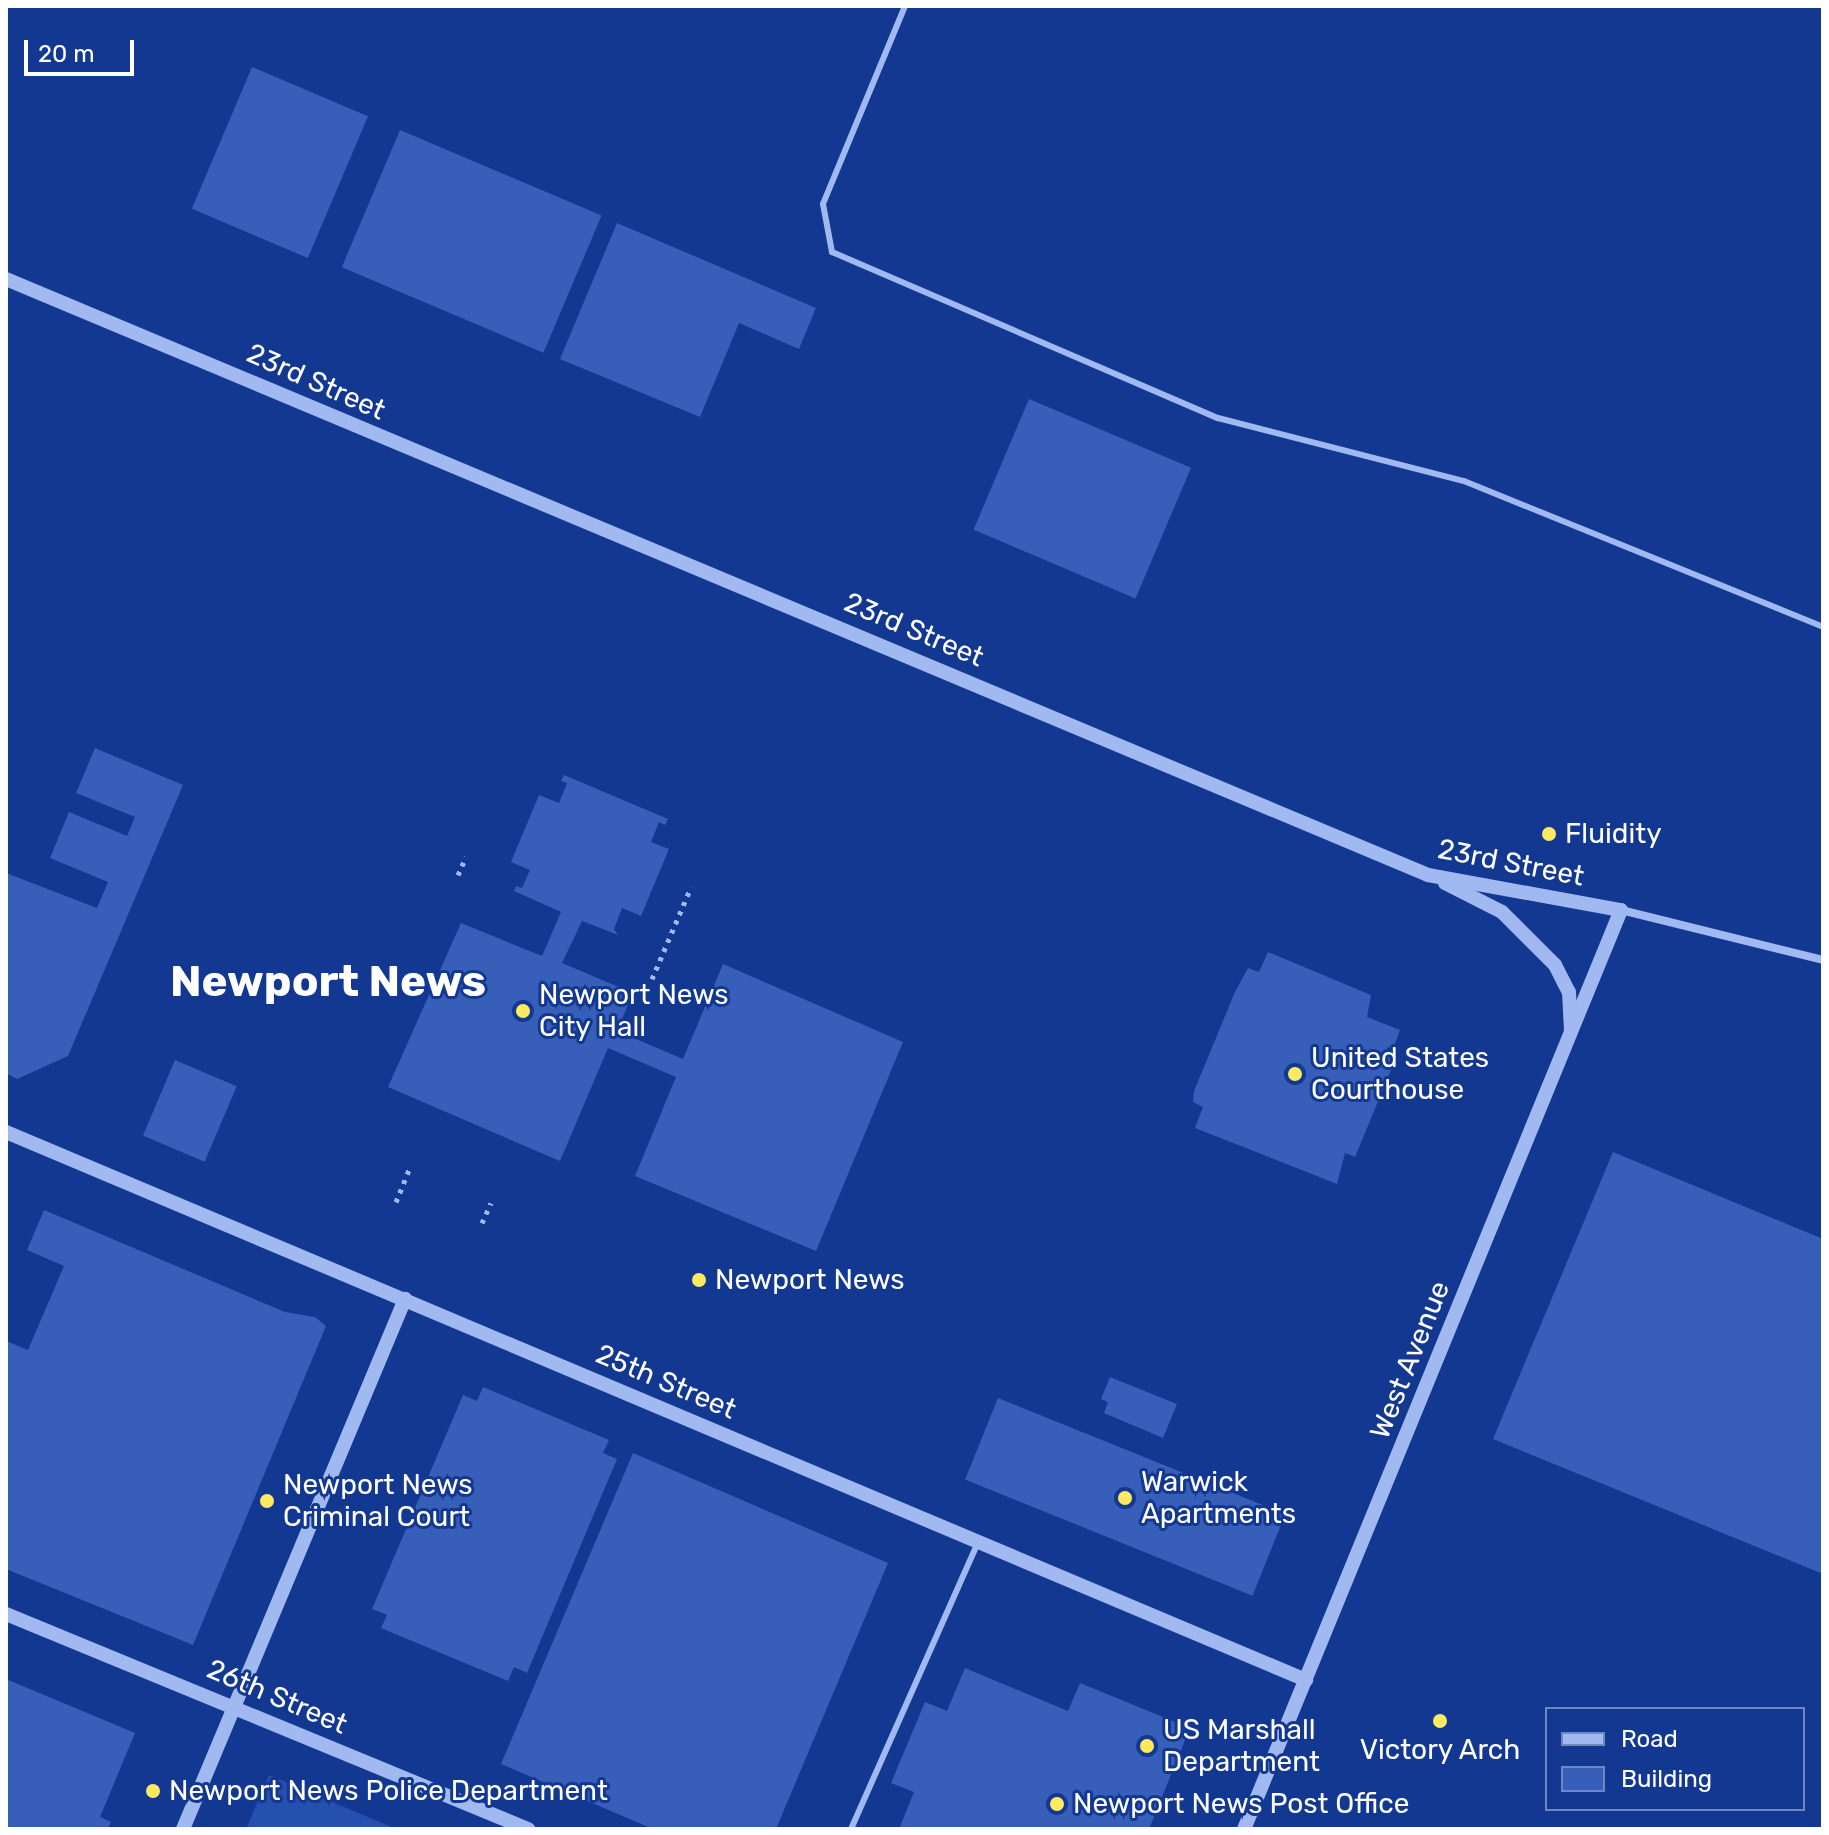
<!DOCTYPE html>
<style>
body{margin:0}
#map{position:relative;width:1829px;height:1835px;overflow:hidden;background:#133891;font-family:Rubik,sans-serif}
div>[style]{position:absolute}
.green>*{inset:0;background:#2550b0}
.building>*{inset:0;background:#375eb8;transform-origin:0 0}
.path>*{height:5px;margin-top:-2.5px;transform-origin:0;background:repeating-linear-gradient(90deg,#a0b9f1 0 4px,transparent 0 10px)}
.service>*{height:6px;margin:-3px;padding:0 3px;transform-origin:3px;border-radius:3px;background:#a0b9f1}
.minor>*{height:8px;margin:-4px;padding:0 4px;transform-origin:4px;border-radius:4px;background:#a0b9f1}
.tertiary>*{height:14px;margin:-7px;padding:0 7px;transform-origin:7px;border-radius:7px;background:#a0b9f1}
.dots>*{width:22px;height:22px;translate:-50% -50%;box-sizing:border-box;border:4px solid #133891;border-radius:50%}
span{translate:-50% -50%;white-space:nowrap;text-align:center;line-height:1.15;-webkit-text-stroke:6px #133891;paint-order:stroke}
.street-label{font-size:28px;color:#fff}
.poi-label{font-size:28px;color:#fff}
.left{translate:0 -50%;text-align:left}
.town-label{font-size:44px;color:#fff;font-weight:700}
.frame{position:absolute;inset:0;border:8px solid #fff;pointer-events:none}
.legend{position:absolute;left:1545px;top:1707px;width:260px;height:104px;box-sizing:border-box;background:#133891;border:2px solid #7188bd;margin:0;padding:10px 14px;list-style:none;font-size:24px;color:#fff}
.legend li{display:flex;align-items:center;gap:16px;height:40px}
.legend b{width:40px;border:2px solid #7188bd}
.scale{position:absolute;left:24px;top:40px;width:110px;height:36px;box-sizing:border-box;border:4px solid #fff;border-top:0;padding-left:10px;font-size:24px;line-height:28px;white-space:nowrap;color:#fff;-webkit-text-stroke:6px #133891;paint-order:stroke}
</style>
<div id="map">
<div class="green">
<i style="clip-path:polygon(269px 1775px,396px 1829px,246px 1829px)"></i>
</div>
<div class="building">
<i style="left:252px;top:67px;width:126px;height:154px;rotate:23deg"></i>
<i style="left:400px;top:130px;width:219px;height:149px;rotate:23deg"></i>
<i style="clip-path:polygon(617px 223px,816px 308px,799px 349px,739px 323px,700px 417px,560px 359px)"></i>
<i style="left:1029px;top:399px;width:176px;height:142px;rotate:23deg"></i>
<i style="clip-path:polygon(95px 748px,183px 785px,68px 1056px,17px 1079px,6px 1073px,6px 873px,97px 908px,108px 882px,50px 858px,69px 812px,127px 836px,135px 817px,76px 793px)"></i>
<i style="clip-path:polygon(564px 775px,668px 819px,665px 825px,659px 822px,651px 842px,669px 849px,641px 916px,622px 908px,614px 929px,618px 935px,582px 921px,562px 963px,633px 993px,617px 1031px,683px 1059px,723px 964px,903px 1042px,816px 1251px,635px 1176px,676px 1077px,608px 1048px,560px 1161px,388px 1087px,461px 923px,542px 956px,561px 912px,514px 891px,516px 886px,522px 888px,530px 870px,511px 862px,539px 795px,559px 803px,567px 783px,561px 781px)"></i>
<i style="clip-path:polygon(1268px 952px,1371px 995px,1367px 1017px,1400px 1030px,1393px 1049px,1388px 1047px,1385px 1053px,1396px 1058px,1355px 1157px,1345px 1153px,1337px 1184px,1195px 1128px,1203px 1107px,1193px 1102px,1194px 1091px,1235px 992px,1248px 968px,1259px 972px)"></i>
<i style="left:175px;top:1060px;width:67px;height:82px;rotate:23deg"></i>
<i style="clip-path:polygon(1613px 1152px,1823px 1239px,1823px 1574px,1493px 1439px)"></i>
<i style="clip-path:polygon(44px 1210px,285px 1312px,315px 1317px,326px 1326px,193px 1645px,6px 1569px,6px 1341px,28px 1350px,64px 1266px,27px 1250px)"></i>
<i style="clip-path:polygon(1110px 1377px,1177px 1404px,1163px 1438px,1104px 1413px,1108px 1402px,1101px 1399px)"></i>
<i style="clip-path:polygon(483px 1387px,609px 1440px,603px 1453px,617px 1459px,527px 1673px,514px 1667px,508px 1681px,381px 1628px,387px 1615px,372px 1609px,463px 1395px,477px 1401px)"></i>
<i style="left:998px;top:1398px;width:310px;height:88px;rotate:22deg"></i>
<i style="clip-path:polygon(633px 1453px,888px 1563px,776px 1829px,653px 1829px,501px 1764px)"></i>
<i style="clip-path:polygon(965px 1668px,1068px 1711px,1080px 1683px,1190px 1728px,1149px 1829px,899px 1829px,914px 1792px,891px 1783px,925px 1702px,947px 1711px)"></i>
<i style="clip-path:polygon(6px 1679px,135px 1733px,100px 1817px,111px 1822px,108px 1829px,6px 1829px)"></i>
</div>
<div class="path">
<i style="left:458px;top:875px;width:20px;rotate:-66deg"></i>
<i style="left:652px;top:979px;width:100px;rotate:-67deg"></i>
<i style="left:396px;top:1202px;width:35px;rotate:-68deg"></i>
<i style="left:482px;top:1223px;width:22px;rotate:-66deg"></i>
</div>
<div class="service">
<i style="left:905px;top:6px;width:214px;rotate:112.5deg"></i>
<i style="left:823px;top:204px;width:49px;rotate:79.4deg"></i>
<i style="left:832px;top:252px;width:420px;rotate:23.3deg"></i>
<i style="left:1218px;top:418px;width:254px;rotate:14.4deg"></i>
<i style="left:1464px;top:481px;width:388px;rotate:22.1deg"></i>
<i style="left:851px;top:1829px;width:313px;rotate:-66.1deg"></i>
</div>
<div class="minor">
<i style="left:1621px;top:910px;width:208px;rotate:13.9deg"></i>
</div>
<div class="tertiary">
<i style="left:6px;top:279px;width:1542px;rotate:22.74deg"></i>
<i style="left:1428px;top:875px;width:196px;rotate:10.3deg"></i>
<i style="left:1621px;top:910px;width:993px;rotate:112.3deg"></i>
<i style="left:1445px;top:883px;width:64px;rotate:27deg"></i>
<i style="left:1502px;top:912px;width:75px;rotate:45deg"></i>
<i style="left:1555px;top:965px;width:30px;rotate:63deg"></i>
<i style="left:1569px;top:992px;width:38px;rotate:87deg"></i>
<i style="left:6px;top:1132px;width:1411px;rotate:22.86deg"></i>
<i style="left:6px;top:1614px;width:565px;rotate:22.39deg"></i>
<i style="left:183px;top:1829px;width:575px;rotate:-67.27deg"></i>
</div>
<div class="dots">
<i style="left:1549px;top:834px;background:#ffe960"></i>
<i style="left:523px;top:1011px;background:#ffe960"></i>
<i style="left:1295px;top:1074px;background:#ffe960"></i>
<i style="left:699px;top:1280px;background:#ffe960"></i>
<i style="left:1125px;top:1498px;background:#ffe960"></i>
<i style="left:267px;top:1501px;background:#ffe960"></i>
<i style="left:1440px;top:1721px;background:#ffe960"></i>
<i style="left:1147px;top:1746px;background:#ffe960"></i>
<i style="left:153px;top:1791px;background:#ffe960"></i>
<i style="left:1057px;top:1804px;background:#ffe960"></i>
</div>
<div class="street-label">
<span style="left:316px;top:382px;rotate:24deg">23rd Street</span>
<span style="left:914px;top:630px;rotate:23deg">23rd Street</span>
<span style="left:1511px;top:863px;rotate:11deg">23rd Street</span>
<span style="left:1410px;top:1360px;rotate:-68deg">West Avenue</span>
<span style="left:666px;top:1382px;rotate:23deg">25th Street</span>
<span style="left:277px;top:1697px;rotate:23deg">26th Street</span>
</div>
<div class="poi-label">
<span class="left" style="left:1565px;top:834px">Fluidity</span>
<span class="left" style="left:539px;top:1011px">Newport News<br>City Hall</span>
<span class="left" style="left:1311px;top:1074px">United States<br>Courthouse</span>
<span class="left" style="left:715px;top:1280px">Newport News</span>
<span class="left" style="left:1141px;top:1498px">Warwick<br>Apartments</span>
<span class="left" style="left:283px;top:1501px">Newport News<br>Criminal Court</span>
<span class="left" style="left:1163px;top:1746px">US Marshall<br>Department</span>
<span style="left:1440px;top:1750px">Victory Arch</span>
<span class="left" style="left:169px;top:1791px">Newport News Police Department</span>
<span class="left" style="left:1073px;top:1804px">Newport News Post Office</span>
</div>
<div class="town-label">
<span style="left:328px;top:981px">Newport News</span>
</div>
<div class="frame"></div>
<ul class="legend">
<li><b style="height:10px;background:#a0b9f1"></b>Road</li>
<li><b style="height:22px;background:#375eb8"></b>Building</li>
</ul>
<div class="scale">20 m</div>
</div>
